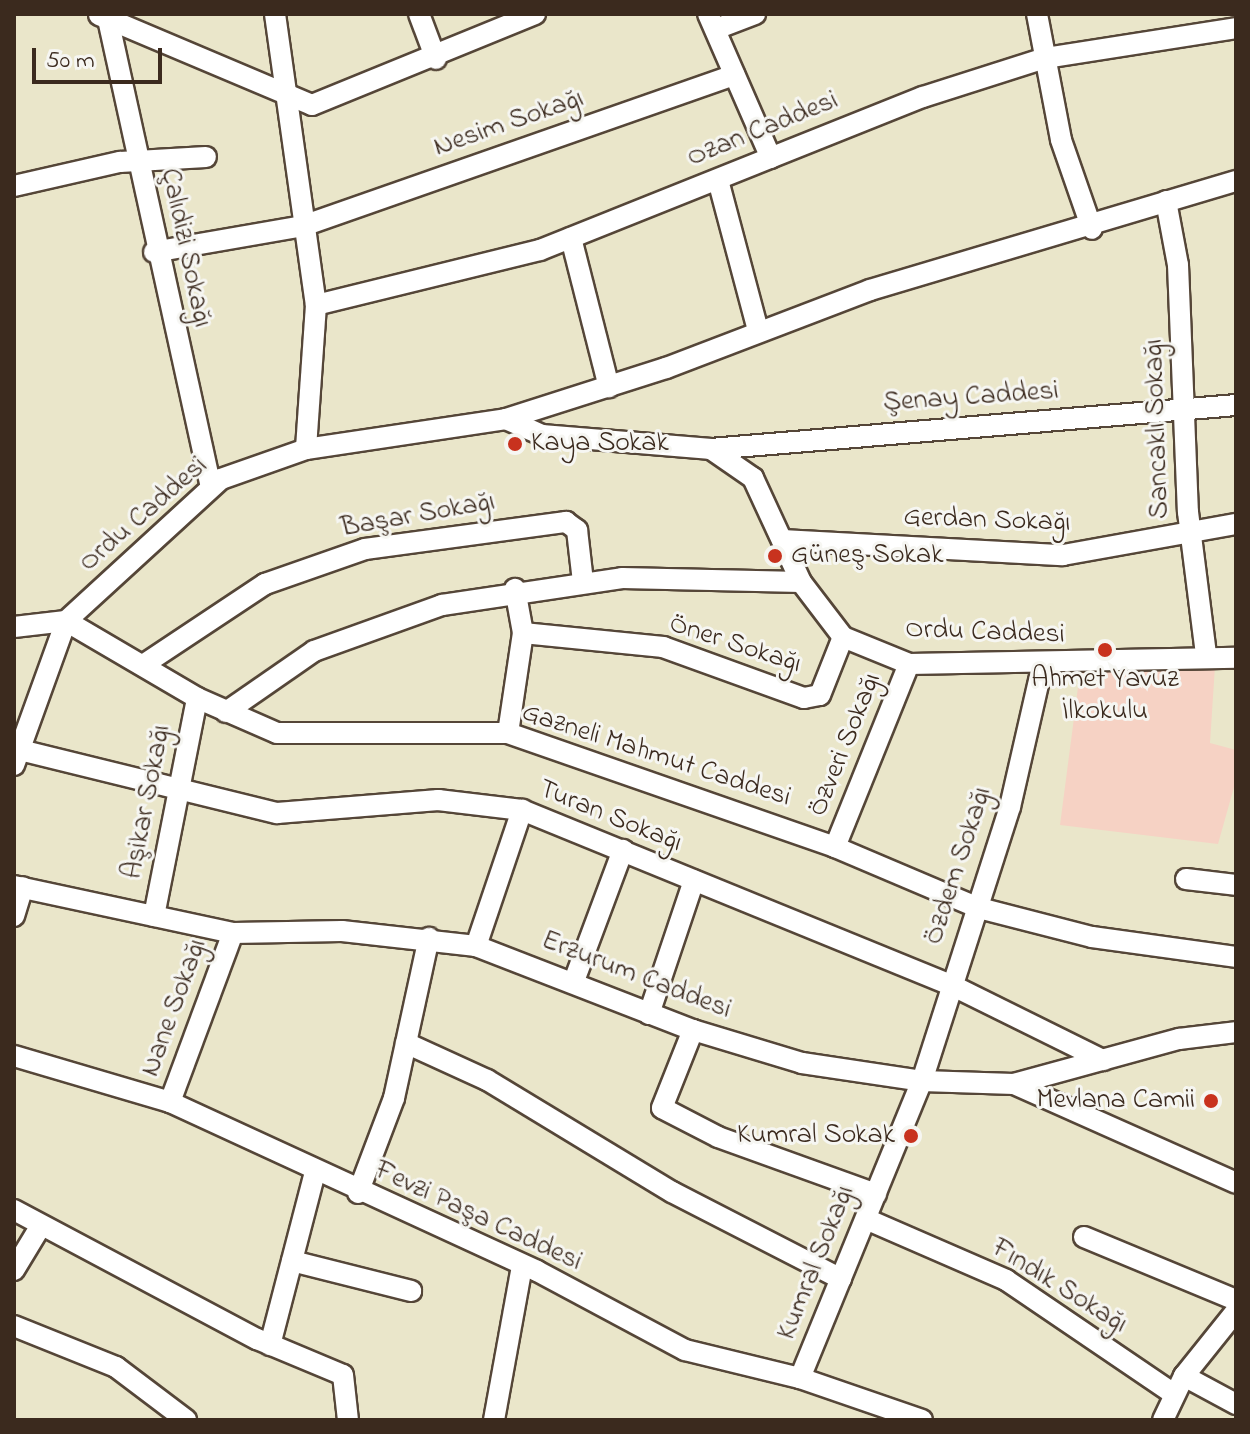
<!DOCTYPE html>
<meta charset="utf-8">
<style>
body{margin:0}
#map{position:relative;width:1250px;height:1434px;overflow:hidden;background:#eae6ca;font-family:"Indie Flower",sans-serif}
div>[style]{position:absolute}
.built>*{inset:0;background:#f6d2c4}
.roads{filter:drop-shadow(2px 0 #554638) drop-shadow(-2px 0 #554638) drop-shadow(0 2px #554638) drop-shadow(0 -2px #554638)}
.minor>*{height:20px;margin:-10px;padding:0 10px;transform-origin:10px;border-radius:10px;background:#fff}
.dots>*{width:22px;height:22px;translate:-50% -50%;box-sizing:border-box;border:4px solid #f6f6f2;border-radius:50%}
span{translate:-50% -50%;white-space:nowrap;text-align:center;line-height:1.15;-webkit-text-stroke:6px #f6f6f2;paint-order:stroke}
.street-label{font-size:28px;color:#3b2a1e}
.poi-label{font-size:28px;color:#3b2a1e}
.left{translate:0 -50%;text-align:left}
.right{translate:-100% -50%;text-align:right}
.frame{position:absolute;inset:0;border:16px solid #3b2a1e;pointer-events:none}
.scale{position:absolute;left:32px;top:48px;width:130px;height:36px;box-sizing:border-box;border:4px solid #3b2a1e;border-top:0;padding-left:10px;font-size:24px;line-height:28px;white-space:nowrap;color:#3b2a1e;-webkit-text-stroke:6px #f6f6f2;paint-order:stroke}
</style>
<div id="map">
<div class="built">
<i style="clip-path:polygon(1215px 666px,1210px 743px,1236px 750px,1236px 780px,1218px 844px,1060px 825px,1080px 672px)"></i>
</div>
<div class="roads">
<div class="minor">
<i style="left:275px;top:14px;width:294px;rotate:82deg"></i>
<i style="left:316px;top:305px;width:144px;rotate:94deg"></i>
<i style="left:419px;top:14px;width:48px;rotate:69.3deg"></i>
<i style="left:708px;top:14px;width:157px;rotate:66.4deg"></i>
<i style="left:1037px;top:14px;width:128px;rotate:79.2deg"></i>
<i style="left:1061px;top:140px;width:94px;rotate:70.8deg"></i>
<i style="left:99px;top:15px;width:231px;rotate:22.9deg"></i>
<i style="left:312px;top:105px;width:241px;rotate:-22.2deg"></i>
<i style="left:108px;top:19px;width:479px;rotate:77.6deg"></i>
<i style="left:716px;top:29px;width:42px;rotate:-21deg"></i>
<i style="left:718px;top:180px;width:155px;rotate:75.1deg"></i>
<i style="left:14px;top:186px;width:109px;rotate:-12.8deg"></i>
<i style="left:120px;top:162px;width:86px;rotate:-3.3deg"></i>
<i style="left:1166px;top:201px;width:65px;rotate:79.4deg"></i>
<i style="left:1178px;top:265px;width:247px;rotate:87.7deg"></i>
<i style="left:1188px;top:512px;width:144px;rotate:82.8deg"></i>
<i style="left:571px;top:238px;width:154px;rotate:75.7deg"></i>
<i style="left:154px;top:252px;width:151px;rotate:-9.9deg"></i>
<i style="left:303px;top:226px;width:457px;rotate:-19.3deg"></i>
<i style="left:316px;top:305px;width:231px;rotate:-13.8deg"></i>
<i style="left:540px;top:250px;width:412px;rotate:-21.8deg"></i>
<i style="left:923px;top:97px;width:128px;rotate:-17.7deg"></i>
<i style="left:1045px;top:58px;width:193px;rotate:-8.9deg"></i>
<i style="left:506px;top:419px;width:39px;rotate:24deg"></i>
<i style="left:542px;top:435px;width:170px;rotate:4.7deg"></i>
<i style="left:711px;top:449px;width:51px;rotate:34.6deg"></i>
<i style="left:753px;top:478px;width:115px;rotate:65.2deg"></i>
<i style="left:801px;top:582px;width:69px;rotate:52.6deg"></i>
<i style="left:843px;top:637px;width:71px;rotate:22.2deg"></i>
<i style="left:909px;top:664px;width:327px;rotate:-1.1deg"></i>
<i style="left:711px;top:449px;width:527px;rotate:-4.79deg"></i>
<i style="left:782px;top:540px;width:281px;rotate:3.1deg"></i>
<i style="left:1063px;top:555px;width:176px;rotate:-10.2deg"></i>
<i style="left:14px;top:627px;width:52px;rotate:-6.6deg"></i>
<i style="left:66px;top:621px;width:210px;rotate:-42.5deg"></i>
<i style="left:221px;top:479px;width:90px;rotate:-19.4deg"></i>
<i style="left:306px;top:449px;width:202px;rotate:-8.5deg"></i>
<i style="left:506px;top:419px;width:168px;rotate:-17.7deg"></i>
<i style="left:666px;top:368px;width:218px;rotate:-20.9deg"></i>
<i style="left:870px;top:290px;width:382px;rotate:-16.6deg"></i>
<i style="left:523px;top:633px;width:141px;rotate:5.7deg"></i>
<i style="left:663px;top:647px;width:150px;rotate:19.9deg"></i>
<i style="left:804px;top:698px;width:16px;rotate:-11deg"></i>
<i style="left:820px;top:695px;width:62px;rotate:-68.4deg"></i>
<i style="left:146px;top:663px;width:143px;rotate:-33.6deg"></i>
<i style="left:265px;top:584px;width:106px;rotate:-19.3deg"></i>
<i style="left:365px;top:549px;width:203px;rotate:-7.7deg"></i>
<i style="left:566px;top:522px;width:14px;rotate:36deg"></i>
<i style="left:577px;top:530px;width:52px;rotate:83.4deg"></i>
<i style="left:226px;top:712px;width:107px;rotate:-34.7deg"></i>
<i style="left:314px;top:651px;width:136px;rotate:-19.8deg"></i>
<i style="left:442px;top:605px;width:182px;rotate:-8.5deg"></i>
<i style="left:622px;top:578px;width:179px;rotate:1.3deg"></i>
<i style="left:508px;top:733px;width:101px;rotate:-81.5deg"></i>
<i style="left:523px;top:633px;width:45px;rotate:-100.3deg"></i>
<i style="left:20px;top:750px;width:265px;rotate:13.8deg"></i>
<i style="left:277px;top:813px;width:162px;rotate:-4.6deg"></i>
<i style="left:438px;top:800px;width:85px;rotate:6.8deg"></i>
<i style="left:522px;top:810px;width:461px;rotate:22.2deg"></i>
<i style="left:949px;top:984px;width:172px;rotate:26.3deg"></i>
<i style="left:14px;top:765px;width:153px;rotate:-70.1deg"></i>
<i style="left:66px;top:621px;width:152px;rotate:30.4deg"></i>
<i style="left:197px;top:698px;width:87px;rotate:23.6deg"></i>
<i style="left:277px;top:733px;width:231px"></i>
<i style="left:508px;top:733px;width:346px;rotate:19.2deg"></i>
<i style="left:835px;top:847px;width:156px;rotate:23deg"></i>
<i style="left:979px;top:908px;width:117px;rotate:14.4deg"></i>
<i style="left:1092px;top:937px;width:145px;rotate:7.9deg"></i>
<i style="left:835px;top:847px;width:197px;rotate:-68deg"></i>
<i style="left:1186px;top:879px;width:50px;rotate:6.8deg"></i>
<i style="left:14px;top:886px;width:224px;rotate:12.1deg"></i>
<i style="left:233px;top:933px;width:109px;rotate:-1.1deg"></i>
<i style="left:342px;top:931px;width:135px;rotate:6.4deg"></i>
<i style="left:476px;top:946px;width:233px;rotate:21.2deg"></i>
<i style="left:693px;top:1030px;width:114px;rotate:16.8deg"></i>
<i style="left:802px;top:1063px;width:121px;rotate:8.5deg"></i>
<i style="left:922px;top:1081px;width:92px;rotate:1.9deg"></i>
<i style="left:1014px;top:1084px;width:171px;rotate:-15.3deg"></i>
<i style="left:1179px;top:1039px;width:57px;rotate:-7deg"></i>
<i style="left:14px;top:916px;width:30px;rotate:-73deg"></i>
<i style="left:154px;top:916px;width:222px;rotate:-78.8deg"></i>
<i style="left:476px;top:946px;width:144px;rotate:-71.3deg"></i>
<i style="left:574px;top:981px;width:140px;rotate:-69.5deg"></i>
<i style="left:649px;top:1014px;width:141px;rotate:-71.4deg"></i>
<i style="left:693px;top:1030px;width:84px;rotate:111.7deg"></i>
<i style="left:662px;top:1108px;width:63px;rotate:27.4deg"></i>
<i style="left:718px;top:1137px;width:168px;rotate:19.8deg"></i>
<i style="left:406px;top:1043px;width:89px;rotate:24.6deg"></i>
<i style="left:487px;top:1080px;width:216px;rotate:31.2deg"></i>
<i style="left:672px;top:1192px;width:190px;rotate:27.2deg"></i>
<i style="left:14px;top:1056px;width:163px;rotate:16.4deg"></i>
<i style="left:170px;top:1102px;width:404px;rotate:24.7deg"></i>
<i style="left:537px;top:1271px;width:168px;rotate:28.1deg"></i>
<i style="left:685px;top:1350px;width:118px;rotate:13.7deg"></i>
<i style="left:800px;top:1378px;width:129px;rotate:19deg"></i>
<i style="left:1014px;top:1084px;width:243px;rotate:24deg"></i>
<i style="left:170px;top:1102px;width:180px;rotate:-69.6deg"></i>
<i style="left:358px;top:1193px;width:102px;rotate:-69.2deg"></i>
<i style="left:394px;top:1098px;width:164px;rotate:-77.7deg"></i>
<i style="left:14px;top:1210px;width:275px;rotate:28deg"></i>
<i style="left:257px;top:1339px;width:93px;rotate:22.7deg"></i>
<i style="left:343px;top:1375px;width:45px;rotate:83.7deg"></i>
<i style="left:866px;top:1219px;width:153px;rotate:23.5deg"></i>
<i style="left:1006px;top:1280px;width:203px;rotate:34.2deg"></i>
<i style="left:1084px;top:1237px;width:165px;rotate:22.5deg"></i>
<i style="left:292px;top:1261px;width:123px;rotate:14.1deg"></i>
<i style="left:14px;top:1270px;width:50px;rotate:-58.8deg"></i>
<i style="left:14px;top:1326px;width:110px;rotate:21.9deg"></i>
<i style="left:116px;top:1367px;width:88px;rotate:37.1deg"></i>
<i style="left:270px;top:1345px;width:179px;rotate:-75.4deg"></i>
<i style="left:1184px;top:1376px;width:59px;rotate:28.3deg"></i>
<i style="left:800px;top:1378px;width:321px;rotate:-67.7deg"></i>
<i style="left:922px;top:1081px;width:288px;rotate:-72.2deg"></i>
<i style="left:1010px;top:807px;width:144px;rotate:-77.1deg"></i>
<i style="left:494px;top:1420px;width:157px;rotate:-79.7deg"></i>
<i style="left:1163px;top:1420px;width:49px;rotate:-64.5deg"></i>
<i style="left:1184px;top:1376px;width:83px;rotate:-51.3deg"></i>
</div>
</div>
<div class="dots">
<i style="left:515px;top:444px;background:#c8321e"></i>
<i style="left:775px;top:556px;background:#c8321e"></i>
<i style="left:1105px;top:650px;background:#c8321e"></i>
<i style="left:1211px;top:1101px;background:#c8321e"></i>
<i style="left:911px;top:1136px;background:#c8321e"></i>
</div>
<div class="street-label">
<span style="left:509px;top:124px;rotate:-19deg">Nesim Sokağı</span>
<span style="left:763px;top:130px;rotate:-22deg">Ozan Caddesi</span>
<span style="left:185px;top:248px;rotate:78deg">Çalıdizi Sokağı</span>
<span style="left:971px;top:398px;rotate:-4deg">Şenay Caddesi</span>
<span style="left:1158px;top:429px;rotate:-92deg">Sancaklı Sokağı</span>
<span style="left:144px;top:515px;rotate:-41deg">Ordu Caddesi</span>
<span style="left:418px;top:516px;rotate:-10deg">Başar Sokağı</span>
<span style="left:987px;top:521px;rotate:2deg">Gerdan Sokağı</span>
<span style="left:985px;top:633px;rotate:2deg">Ordu Caddesi</span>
<span style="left:735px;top:645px;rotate:18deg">Öner Sokağı</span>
<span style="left:846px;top:745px;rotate:-68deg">Özveri Sokağı</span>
<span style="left:656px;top:756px;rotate:18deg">Gazneli Mahmut Caddesi</span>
<span style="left:148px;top:802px;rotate:-79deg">Aşikar Sokağı</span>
<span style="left:610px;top:817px;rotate:22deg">Turan Sokağı</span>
<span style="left:959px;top:866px;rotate:-72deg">Özdem Sokağı</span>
<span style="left:636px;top:976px;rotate:21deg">Erzurum Caddesi</span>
<span style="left:175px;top:1008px;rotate:-70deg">Nane Sokağı</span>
<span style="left:478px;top:1217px;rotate:25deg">Fevzi Paşa Caddesi</span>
<span style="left:817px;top:1263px;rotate:-68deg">Kumral Sokağı</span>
<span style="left:1059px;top:1287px;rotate:32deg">Fındık Sokağı</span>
</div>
<div class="poi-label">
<span class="left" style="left:531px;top:444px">Kaya Sokak</span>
<span class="left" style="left:791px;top:556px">Güneş Sokak</span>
<span style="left:1105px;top:696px">Ahmet Yavuz<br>İlkokulu</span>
<span class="right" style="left:1195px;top:1101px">Mevlana Camii</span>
<span class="right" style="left:895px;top:1136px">Kumral Sokak</span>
</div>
<div class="frame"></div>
<div class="scale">50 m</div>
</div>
